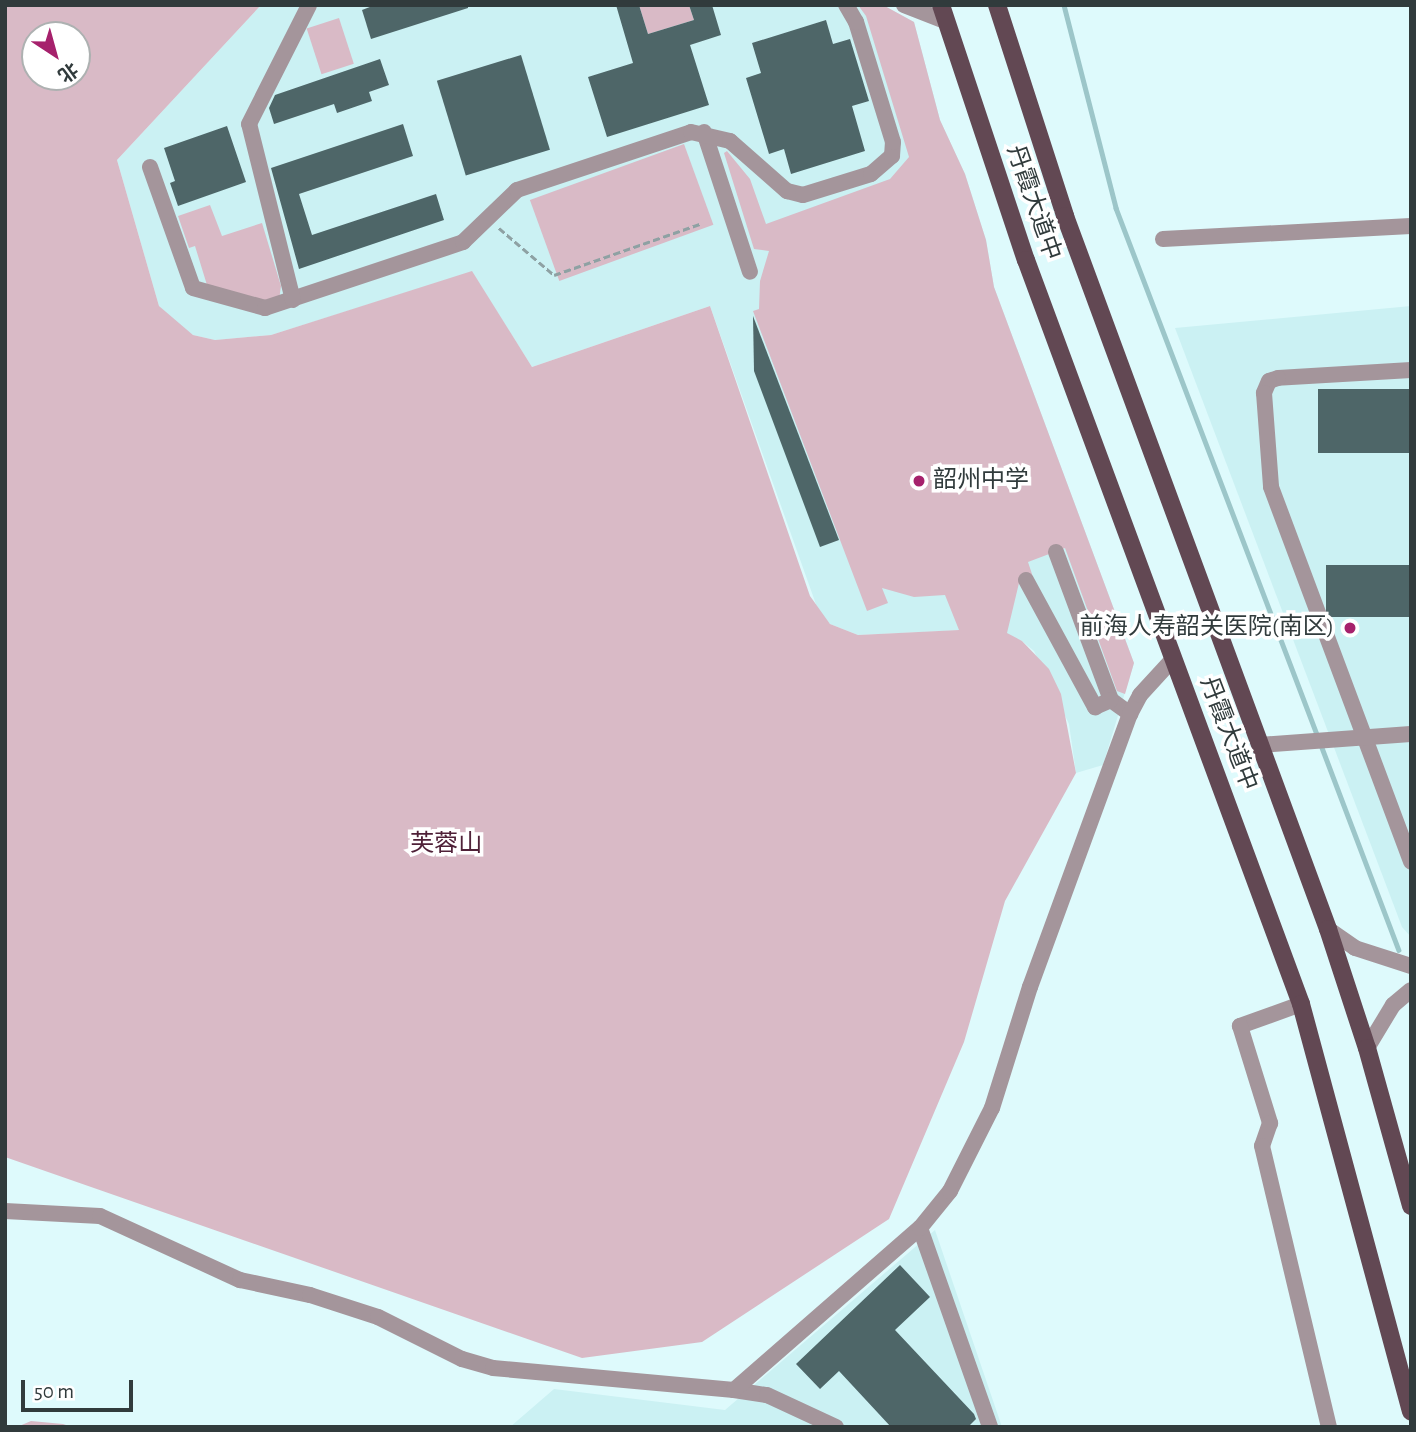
<!DOCTYPE html>
<meta charset="utf-8">
<style>
body{margin:0}
#map{position:relative;width:1416px;height:1432px;overflow:hidden;background:#defafc;font-family:"Alegreya Sans","Noto Sans SC",sans-serif}
div>[style]{position:absolute}
.built>*{inset:0;background:#cbf1f3}
.green>*{inset:0;background:#d9bac6;transform-origin:0 0}
.stream>*{height:4.5px;margin:-2.25px;padding:0 2.25px;transform-origin:2.25px;border-radius:2.25px;background:#9cc6c9}
.building>*{inset:0;background:#4e6668;transform-origin:0 0}
.path>*{height:2.5px;margin-top:-1.25px;transform-origin:0;background:repeating-linear-gradient(90deg,#8ea1a3 0 7px,transparent 0 10.5px)}
.minor>*{height:16px;margin:-8px;padding:0 8px;transform-origin:8px;border-radius:8px;background:#a4959b}
.major>*{height:18px;margin:-9px;padding:0 9px;transform-origin:9px;border-radius:9px;background:#624853}
.dots>*{width:19px;height:19px;translate:-50% -50%;box-sizing:border-box;border:4px solid #fff;border-radius:50%}
span{translate:-50% -50%;white-space:nowrap;text-align:center;line-height:1.15;-webkit-text-stroke:7px #fff;paint-order:stroke}
.street-label{font-size:24px;color:#313b3c}
.poi-label{font-size:24px;color:#313b3c}
.left{translate:0 -50%;text-align:left}
.right{translate:-100% -50%;text-align:right}
.park-label{font-size:24px;color:#4f2138}
.frame{position:absolute;inset:0;border:7px solid #313b3c;pointer-events:none}
.north{position:absolute;left:21px;top:21px;width:70px;height:70px;box-sizing:border-box;background:#fff;border:2px solid #adb1b1;border-radius:50%;rotate:144deg;font-size:19px;font-weight:700;line-height:28px;text-align:center;color:#313b3c}
.north::after{content:'';display:block;margin:auto;width:24px;height:32px;background:#a6216c;clip-path:polygon(50% 0,100% 100%,50% 72%,0 100%)}
.scale{position:absolute;left:21px;top:1380px;width:112px;height:32px;box-sizing:border-box;border:4px solid #313b3c;border-top:0;padding-left:9px;font-size:21px;line-height:24px;white-space:nowrap;color:#313b3c;-webkit-text-stroke:5px #fff;paint-order:stroke}
</style>
<div id="map">
<div class="built">
<i style="clip-path:polygon(261px 5px,882px 5px,914px 22px,940px 120px,965px 174px,986px 240px,994px 287px,1134px 663px,1103px 765px,1076px 773px,1069px 724px,1034px 651px,1022px 641px,986px 629px,858px 635px,830px 624px,818px 610px,710px 306px,532px 367px,472px 272px,271px 335px,215px 340px,193px 335px,174px 322px,159px 306px,117px 160px)"></i>
<i style="clip-path:polygon(1411px 306px,1411px 937px,1402px 927px,1175px 328px)"></i>
<i style="clip-path:polygon(935px 1230px,1002px 1427px,510px 1427px,554px 1389px,725px 1410px)"></i>
</div>
<div class="green">
<i style="clip-path:polygon(evenodd,5px 5px,261px 5px,117px 160px,159px 306px,193px 335px,215px 340px,271px 335px,472px 271px,532px 367px,710px 306px,810px 596px,830px 624px,858px 635px,959px 630px,945px 595px,914px 597px,882px 588px,888px 603px,867px 611px,753px 311px,759px 309px,760px 281px,769px 251px,754px 249px,724px 153px,727px 151px,750px 179px,766px 224px,890px 179px,909px 157px,866px 16px,858px 5px,883px 5px,914px 22px,940px 120px,965px 174px,986px 240px,994px 287px,1134px 663px,1125px 694px,1117px 691px,1065px 548px,1028px 562px,1033px 577px,1019px 583px,1007px 633px,1022px 641px,1049px 669px,1061px 694px,1076px 773px,1005px 901px,964px 1042px,889px 1219px,702px 1342px,582px 1358px,5px 1157px,5px 5px,35px 35px,77px 35px,77px 77px,35px 77px,35px 35px)"></i>
<i style="clip-path:polygon(639px 5px,689px 5px,694px 20px,648px 34px)"></i>
<i style="left:339px;top:18px;width:48px;height:34px;rotate:72deg"></i>
<i style="left:684px;top:144px;width:86px;height:164px;rotate:70deg"></i>
<i style="clip-path:polygon(210px 205px,222px 236px,262px 223px,281px 286px,279px 300px,260px 303px,207px 285px,195px 246px,189px 248px,178px 216px)"></i>
<i style="clip-path:polygon(31px 1421px,63px 1424px,72px 1427px,17px 1427px)"></i>
</div>
<div class="stream">
<i style="left:1064px;top:5px;width:210px;rotate:75.6deg"></i>
<i style="left:1116px;top:208px;width:566px;rotate:69.1deg"></i>
<i style="left:1321px;top:745px;width:219px;rotate:69.2deg"></i>
</div>
<div class="building">
<i style="clip-path:polygon(375px 5px,468px 5px,468px 8px,371px 39px,362px 10px)"></i>
<i style="clip-path:polygon(616px 5px,639px 5px,648px 34px,694px 20px,689px 5px,712px 5px,721px 35px,690px 45px,709px 105px,607px 137px,588px 77px,633px 63px)"></i>
<i style="clip-path:polygon(826px 20px,833px 44px,850px 39px,869px 101px,852px 106px,865px 151px,791px 174px,784px 149px,769px 154px,746px 78px,761px 73px,752px 43px)"></i>
<i style="left:521px;top:55px;width:99px;height:88px;rotate:73deg"></i>
<i style="clip-path:polygon(380px 59px,389px 85px,369px 92px,372px 101px,337px 113px,334px 104px,274px 124px,269px 108px,275px 95px)"></i>
<i style="clip-path:polygon(403px 124px,413px 156px,299px 194px,312px 235px,436px 194px,444px 220px,299px 269px,271px 168px)"></i>
<i style="clip-path:polygon(227px 126px,246px 182px,178px 206px,170px 183px,175px 181px,164px 148px)"></i>
<i style="clip-path:polygon(753px 316px,839px 540px,820px 547px,754px 371px)"></i>
<i style="left:1411px;top:389px;width:64px;height:93px;rotate:90deg"></i>
<i style="left:1411px;top:565px;width:52px;height:85px;rotate:90deg"></i>
<i style="clip-path:polygon(900px 1265px,930px 1297px,895px 1330px,974px 1414px,976px 1419px,968px 1427px,891px 1427px,839px 1371px,820px 1389px,796px 1364px)"></i>
</div>
<div class="path">
<i style="left:499px;top:228px;width:72px;rotate:40.5deg"></i>
<i style="left:554px;top:275px;width:155px;rotate:-19.3deg"></i>
</div>
<div class="minor">
<i style="left:904px;top:5px;width:44px;rotate:21.3deg"></i>
<i style="left:704px;top:132px;width:147px;rotate:71.8deg"></i>
<i style="left:150px;top:167px;width:128px;rotate:70.4deg"></i>
<i style="left:193px;top:288px;width:75px;rotate:15.5deg"></i>
<i style="left:265px;top:308px;width:209px;rotate:-18.4deg"></i>
<i style="left:463px;top:242px;width:75px;rotate:-43.9deg"></i>
<i style="left:517px;top:190px;width:183px;rotate:-18.4deg"></i>
<i style="left:691px;top:132px;width:40px;rotate:13deg"></i>
<i style="left:730px;top:141px;width:76px;rotate:41.3deg"></i>
<i style="left:787px;top:191px;width:16px;rotate:14deg"></i>
<i style="left:803px;top:195px;width:71px;rotate:-17.2deg"></i>
<i style="left:871px;top:174px;width:28px;rotate:-41deg"></i>
<i style="left:892px;top:156px;width:14px;rotate:-86deg"></i>
<i style="left:893px;top:142px;width:126px;rotate:-107.1deg"></i>
<i style="left:856px;top:22px;width:20px;rotate:-120deg"></i>
<i style="left:1163px;top:239px;width:248px;rotate:-3deg"></i>
<i style="left:293px;top:300px;width:181px;rotate:-104deg"></i>
<i style="left:249px;top:124px;width:133px;rotate:-63.2deg"></i>
<i style="left:1411px;top:370px;width:133px;rotate:176.6deg"></i>
<i style="left:1278px;top:378px;width:9px;rotate:162deg"></i>
<i style="left:1269px;top:381px;width:13px;rotate:113deg"></i>
<i style="left:1264px;top:393px;width:94px;rotate:85.7deg"></i>
<i style="left:1271px;top:487px;width:400px;rotate:69.5deg"></i>
<i style="left:1056px;top:552px;width:158px;rotate:69.6deg"></i>
<i style="left:1111px;top:700px;width:24px;rotate:36deg"></i>
<i style="left:1026px;top:580px;width:145px;rotate:61.5deg"></i>
<i style="left:1095px;top:707px;width:17px;rotate:-24deg"></i>
<i style="left:1260px;top:745px;width:151px;rotate:-4.2deg"></i>
<i style="left:1328px;top:929px;width:33px;rotate:35deg"></i>
<i style="left:1355px;top:948px;width:59px;rotate:17.8deg"></i>
<i style="left:1301px;top:1004px;width:65px;rotate:160.2deg"></i>
<i style="left:1240px;top:1026px;width:102px;rotate:72.8deg"></i>
<i style="left:1270px;top:1123px;width:24px;rotate:109deg"></i>
<i style="left:1262px;top:1146px;width:289px;rotate:76.6deg"></i>
<i style="left:1367px;top:1048px;width:50px;rotate:-58.8deg"></i>
<i style="left:1393px;top:1005px;width:23px;rotate:-40deg"></i>
<i style="left:5px;top:1211px;width:95px;rotate:3deg"></i>
<i style="left:100px;top:1216px;width:154px;rotate:24.6deg"></i>
<i style="left:240px;top:1280px;width:72px;rotate:12.1deg"></i>
<i style="left:310px;top:1295px;width:71px;rotate:17.9deg"></i>
<i style="left:378px;top:1317px;width:94px;rotate:26.6deg"></i>
<i style="left:462px;top:1359px;width:32px;rotate:16deg"></i>
<i style="left:493px;top:1368px;width:242px;rotate:5.2deg"></i>
<i style="left:734px;top:1390px;width:33px;rotate:9deg"></i>
<i style="left:767px;top:1395px;width:76px;rotate:24.9deg"></i>
<i style="left:920px;top:1228px;width:211px;rotate:70.6deg"></i>
<i style="left:734px;top:1390px;width:247px;rotate:-41.1deg"></i>
<i style="left:920px;top:1228px;width:48px;rotate:-51deg"></i>
<i style="left:950px;top:1191px;width:93px;rotate:-63.2deg"></i>
<i style="left:992px;top:1108px;width:127px;rotate:-72.6deg"></i>
<i style="left:1030px;top:987px;width:291px;rotate:-69.9deg"></i>
<i style="left:1130px;top:714px;width:21px;rotate:-62deg"></i>
<i style="left:1140px;top:695px;width:49px;rotate:-47.5deg"></i>
</div>
<div class="major">
<i style="left:941px;top:5px;width:269px;rotate:71.6deg"></i>
<i style="left:1026px;top:260px;width:793px;rotate:69.71deg"></i>
<i style="left:1301px;top:1004px;width:422px;rotate:74.9deg"></i>
<i style="left:997px;top:5px;width:222px;rotate:72.1deg"></i>
<i style="left:1065px;top:216px;width:760px;rotate:69.75deg"></i>
<i style="left:1328px;top:929px;width:125px;rotate:71.9deg"></i>
<i style="left:1367px;top:1048px;width:164px;rotate:74.4deg"></i>
</div>
<div class="dots">
<i style="left:919px;top:481px;background:#a6216c"></i>
<i style="left:1350px;top:628px;background:#a6216c"></i>
</div>
<div class="street-label">
<span style="left:1033px;top:203px;rotate:71deg">丹霞大道中</span>
<span style="left:1228px;top:734px;rotate:69deg">丹霞大道中</span>
</div>
<div class="poi-label">
<span class="left" style="left:933px;top:481px">韶州中学</span>
<span class="right" style="left:1334px;top:628px">前海人寿韶关医院(南区)</span>
</div>
<div class="park-label">
<span style="left:446px;top:845px">芙蓉山</span>
</div>
<div class="frame"></div>
<div class="north">北</div>
<div class="scale">50 m</div>
</div>
